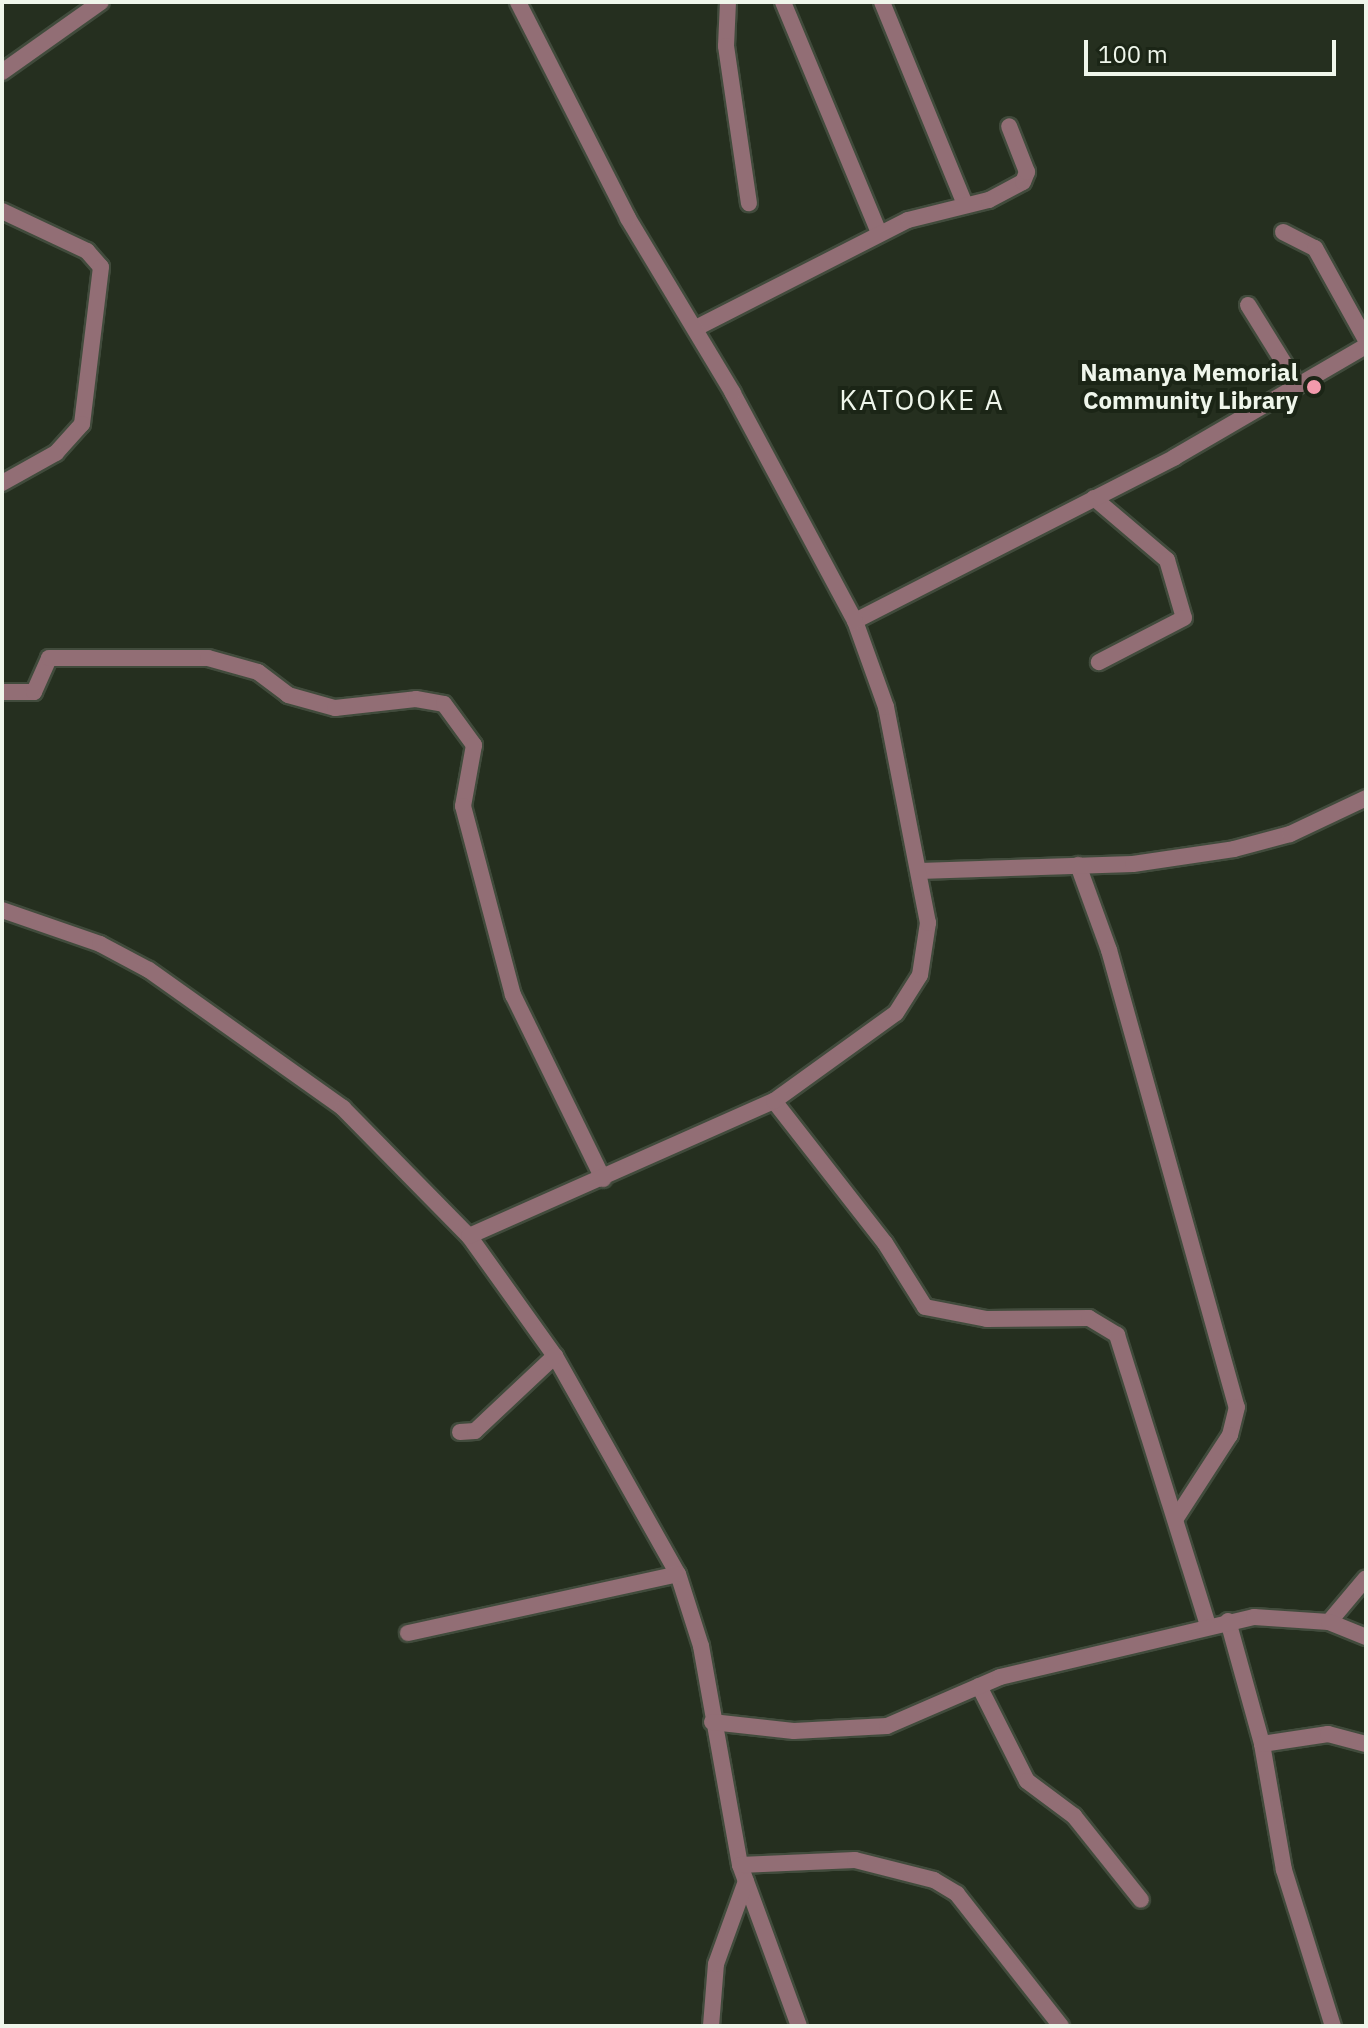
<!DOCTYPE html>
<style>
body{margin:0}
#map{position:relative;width:1368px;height:2028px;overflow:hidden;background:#252f1f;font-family:"IBM Plex Sans",sans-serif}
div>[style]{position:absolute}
.roads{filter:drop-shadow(2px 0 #414b3c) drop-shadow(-2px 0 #414b3c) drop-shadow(0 2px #414b3c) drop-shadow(0 -2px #414b3c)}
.street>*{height:16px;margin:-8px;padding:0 8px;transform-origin:8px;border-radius:8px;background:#926e75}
.dots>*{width:22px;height:22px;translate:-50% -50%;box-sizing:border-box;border:4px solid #1b2516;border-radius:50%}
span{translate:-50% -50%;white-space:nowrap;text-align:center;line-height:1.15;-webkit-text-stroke:8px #1b2516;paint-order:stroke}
.poi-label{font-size:24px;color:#eff6eb;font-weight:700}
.right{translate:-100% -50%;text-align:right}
.quarter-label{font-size:28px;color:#eff6eb;letter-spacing:2px}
.frame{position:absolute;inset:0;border:4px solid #eff6eb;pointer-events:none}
.scale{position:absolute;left:1084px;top:40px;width:252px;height:36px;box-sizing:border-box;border:4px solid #eff6eb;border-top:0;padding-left:10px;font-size:24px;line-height:28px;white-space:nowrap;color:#eff6eb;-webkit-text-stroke:6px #1b2516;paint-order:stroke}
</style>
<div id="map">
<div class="roads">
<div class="street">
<i style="left:728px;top:2px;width:44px;rotate:92.6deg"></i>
<i style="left:726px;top:46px;width:159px;rotate:81.7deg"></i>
<i style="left:783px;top:2px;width:250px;rotate:67.4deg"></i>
<i style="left:882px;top:2px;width:218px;rotate:67.7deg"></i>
<i style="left:2px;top:72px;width:121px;rotate:-35.3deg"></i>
<i style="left:2px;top:211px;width:94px;rotate:25.2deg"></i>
<i style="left:87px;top:251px;width:21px;rotate:49deg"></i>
<i style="left:101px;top:267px;width:158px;rotate:96.9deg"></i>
<i style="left:82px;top:424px;width:39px;rotate:132deg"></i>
<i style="left:56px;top:453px;width:62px;rotate:150.9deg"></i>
<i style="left:1283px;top:232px;width:36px;rotate:27deg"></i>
<i style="left:1315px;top:248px;width:105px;rotate:61deg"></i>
<i style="left:1248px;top:305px;width:93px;rotate:58.2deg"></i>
<i style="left:696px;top:328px;width:238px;rotate:-27deg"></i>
<i style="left:908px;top:220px;width:83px;rotate:-13.9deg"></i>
<i style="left:989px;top:200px;width:38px;rotate:-28deg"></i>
<i style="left:1023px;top:182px;width:11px;rotate:-68deg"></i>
<i style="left:1027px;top:172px;width:49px;rotate:-111.4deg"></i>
<i style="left:1094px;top:498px;width:96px;rotate:40.3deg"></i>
<i style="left:1167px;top:560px;width:60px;rotate:73.7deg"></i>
<i style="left:1184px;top:618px;width:96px;rotate:152.6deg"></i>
<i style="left:855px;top:621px;width:360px;rotate:-27.1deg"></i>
<i style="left:1175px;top:457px;width:221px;rotate:-30.2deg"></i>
<i style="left:2px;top:692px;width:32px"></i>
<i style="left:34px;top:692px;width:37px;rotate:-66deg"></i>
<i style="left:49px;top:658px;width:159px"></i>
<i style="left:208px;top:658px;width:52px;rotate:15.6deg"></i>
<i style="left:258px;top:672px;width:38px;rotate:37deg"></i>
<i style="left:288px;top:695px;width:49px;rotate:15.5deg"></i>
<i style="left:335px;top:708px;width:81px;rotate:-6.3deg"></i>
<i style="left:416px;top:699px;width:28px;rotate:10deg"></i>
<i style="left:444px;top:704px;width:51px;rotate:53.8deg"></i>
<i style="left:474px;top:745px;width:62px;rotate:100.2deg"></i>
<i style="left:463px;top:806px;width:196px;rotate:75.2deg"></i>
<i style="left:513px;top:995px;width:205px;rotate:63.9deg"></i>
<i style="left:1078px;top:865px;width:90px;rotate:70deg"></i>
<i style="left:1109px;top:950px;width:475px;rotate:74.4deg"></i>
<i style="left:1237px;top:1407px;width:29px;rotate:104deg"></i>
<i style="left:1230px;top:1435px;width:99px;rotate:123deg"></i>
<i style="left:919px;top:871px;width:214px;rotate:-1.9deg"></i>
<i style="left:1133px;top:864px;width:102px;rotate:-8.4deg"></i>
<i style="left:1234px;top:849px;width:58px;rotate:-15deg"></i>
<i style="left:1290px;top:834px;width:84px;rotate:-25.3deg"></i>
<i style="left:2px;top:910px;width:104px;rotate:19.1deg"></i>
<i style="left:100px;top:944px;width:55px;rotate:28deg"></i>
<i style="left:149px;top:970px;width:238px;rotate:35.4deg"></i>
<i style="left:343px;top:1108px;width:180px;rotate:45.5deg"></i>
<i style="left:469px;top:1236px;width:148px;rotate:54.4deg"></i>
<i style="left:555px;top:1356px;width:250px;rotate:60.6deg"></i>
<i style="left:678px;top:1574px;width:76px;rotate:72.3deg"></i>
<i style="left:701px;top:1646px;width:222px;rotate:79.9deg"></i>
<i style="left:740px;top:1865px;width:171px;rotate:69.9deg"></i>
<i style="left:774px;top:1101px;width:180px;rotate:52deg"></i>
<i style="left:885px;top:1243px;width:75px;rotate:58deg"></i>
<i style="left:925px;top:1307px;width:63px;rotate:11deg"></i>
<i style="left:987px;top:1319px;width:102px;rotate:-0.6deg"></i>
<i style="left:1089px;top:1318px;width:33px;rotate:31deg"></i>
<i style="left:1117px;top:1335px;width:304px;rotate:72.6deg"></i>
<i style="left:469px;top:1236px;width:334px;rotate:-23.9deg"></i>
<i style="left:774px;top:1101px;width:150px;rotate:-35.8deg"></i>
<i style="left:896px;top:1013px;width:45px;rotate:-57.7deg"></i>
<i style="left:920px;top:975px;width:53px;rotate:-81.3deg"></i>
<i style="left:928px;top:923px;width:220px;rotate:-101deg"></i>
<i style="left:886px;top:707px;width:91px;rotate:-109.8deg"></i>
<i style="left:855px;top:621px;width:259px;rotate:-118.2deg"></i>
<i style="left:733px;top:393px;width:204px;rotate:-121deg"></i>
<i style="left:628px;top:218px;width:242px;rotate:-117deg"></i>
<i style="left:460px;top:1432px;width:15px;rotate:-4deg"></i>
<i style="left:475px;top:1431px;width:110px;rotate:-43.2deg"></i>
<i style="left:1228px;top:1621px;width:128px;rotate:74.5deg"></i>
<i style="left:1262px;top:1744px;width:128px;rotate:80.1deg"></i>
<i style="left:1284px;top:1870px;width:164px;rotate:72.6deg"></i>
<i style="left:1329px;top:1622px;width:57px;rotate:-49.9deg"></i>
<i style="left:408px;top:1633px;width:276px;rotate:-12.3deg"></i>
<i style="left:979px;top:1686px;width:106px;rotate:63.2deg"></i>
<i style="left:1027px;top:1781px;width:59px;rotate:36.7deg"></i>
<i style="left:1074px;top:1816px;width:107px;rotate:51.4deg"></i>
<i style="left:712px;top:1722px;width:82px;rotate:6.3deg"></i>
<i style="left:794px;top:1731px;width:93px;rotate:-3.1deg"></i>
<i style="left:887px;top:1726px;width:123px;rotate:-23.4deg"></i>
<i style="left:1000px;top:1677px;width:261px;rotate:-13.3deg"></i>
<i style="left:1254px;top:1617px;width:75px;rotate:3.8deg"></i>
<i style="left:1329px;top:1622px;width:40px;rotate:22deg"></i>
<i style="left:1262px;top:1744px;width:67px;rotate:-8.6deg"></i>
<i style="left:1328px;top:1734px;width:39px;rotate:15deg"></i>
<i style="left:740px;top:1865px;width:115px;rotate:-2.5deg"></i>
<i style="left:855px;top:1860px;width:81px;rotate:14.2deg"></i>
<i style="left:934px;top:1880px;width:27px;rotate:31deg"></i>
<i style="left:957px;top:1894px;width:168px;rotate:51.8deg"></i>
<i style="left:711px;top:2026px;width:62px;rotate:-85.4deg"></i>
<i style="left:716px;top:1964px;width:88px;rotate:-70.1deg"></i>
</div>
</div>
<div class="dots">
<i style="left:1314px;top:387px;background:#f29aac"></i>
</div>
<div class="poi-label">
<span class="right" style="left:1298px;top:387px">Namanya Memorial<br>Community Library</span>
</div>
<div class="quarter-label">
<span style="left:922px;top:400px">KATOOKE A</span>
</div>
<div class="frame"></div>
<div class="scale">100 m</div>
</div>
